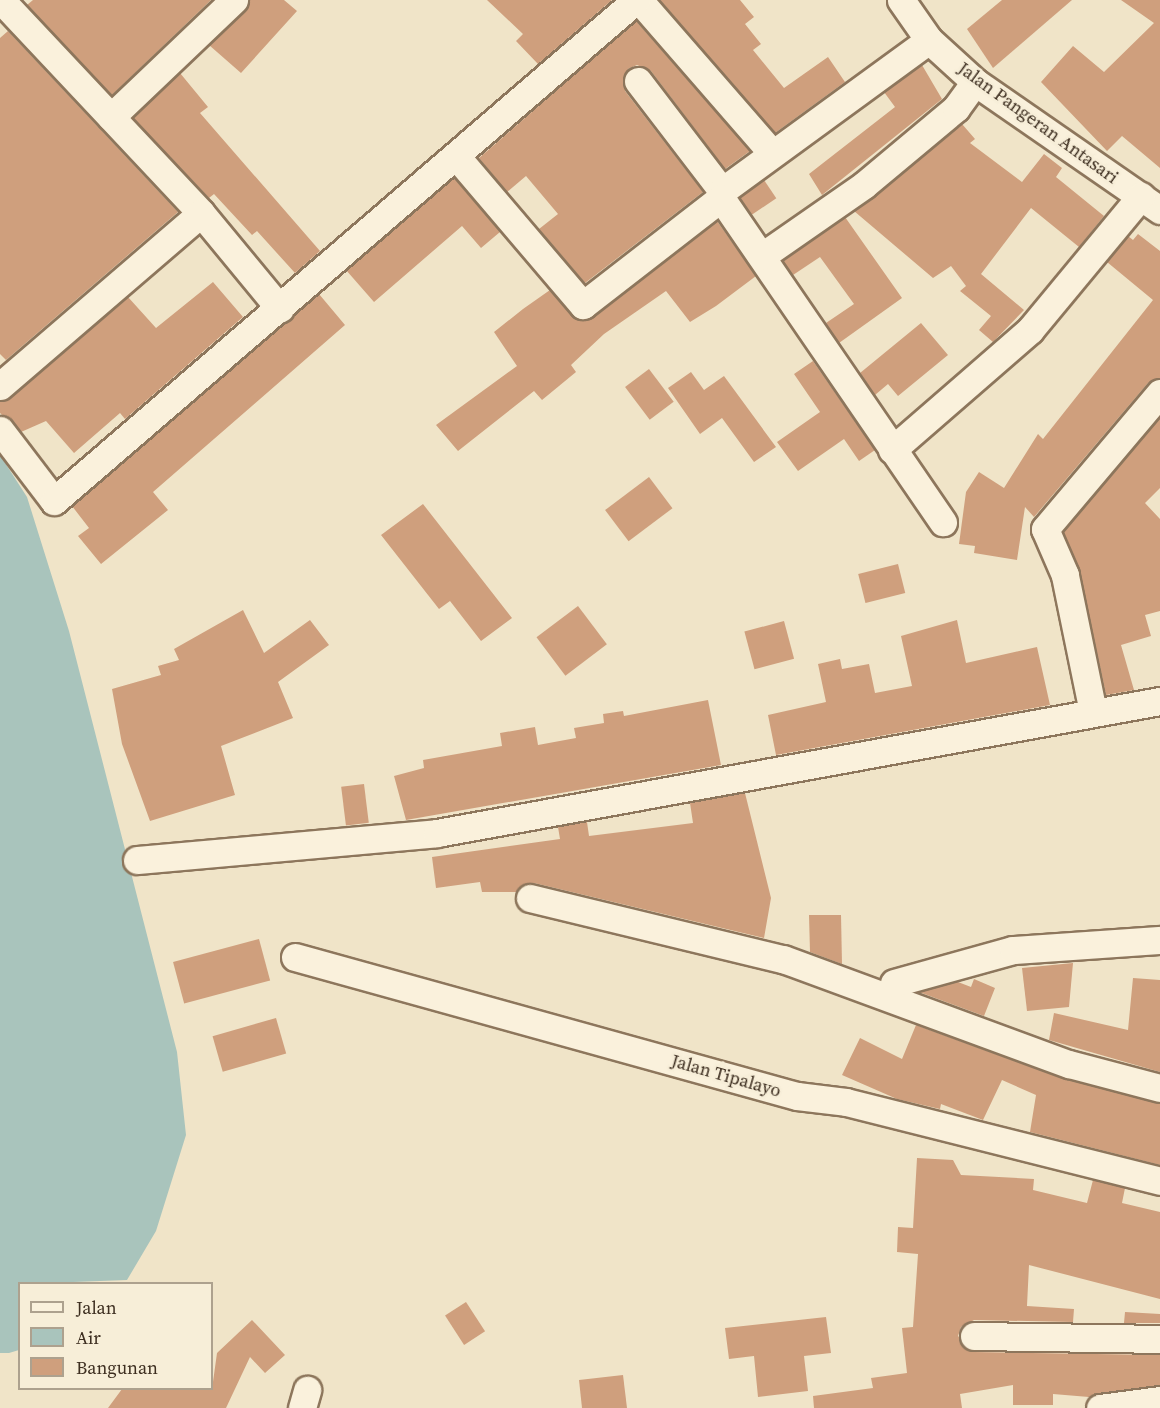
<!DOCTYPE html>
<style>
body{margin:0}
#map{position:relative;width:1160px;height:1408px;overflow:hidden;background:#f0e4c8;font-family:"Source Serif 4",serif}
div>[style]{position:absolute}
.water>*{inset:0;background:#a9c4bc}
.building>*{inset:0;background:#cf9f7d;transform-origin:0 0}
.roads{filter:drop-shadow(2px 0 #8d765c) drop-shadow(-2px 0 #8d765c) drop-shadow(0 2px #8d765c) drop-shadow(0 -2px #8d765c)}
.minor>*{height:27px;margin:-13.5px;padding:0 13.5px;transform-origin:13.5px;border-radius:13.5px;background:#faf1dc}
span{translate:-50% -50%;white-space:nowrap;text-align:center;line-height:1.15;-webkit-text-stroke:5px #f7eed8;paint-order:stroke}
.street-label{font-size:18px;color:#3d2e20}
.legend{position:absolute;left:18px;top:1282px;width:195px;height:108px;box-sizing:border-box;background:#f7eed8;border:2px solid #ada18e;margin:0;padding:8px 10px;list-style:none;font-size:18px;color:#3d2e20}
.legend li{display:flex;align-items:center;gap:12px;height:30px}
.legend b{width:30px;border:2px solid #ada18e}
</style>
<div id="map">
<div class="water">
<i style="clip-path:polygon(0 455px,27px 497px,69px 631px,177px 1052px,186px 1135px,156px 1231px,127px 1280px,20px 1284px,19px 1350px,9px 1353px,0 1353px)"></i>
</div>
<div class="building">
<i style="clip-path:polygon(33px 0,211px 0,112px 95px,27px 5px)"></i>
<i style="clip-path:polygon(249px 0,284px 0,297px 11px,241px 73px,209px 45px,245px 11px)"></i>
<i style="clip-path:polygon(487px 0,612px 0,538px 64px,516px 41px,523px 34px)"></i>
<i style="clip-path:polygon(660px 0,740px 0,754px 17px,745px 24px,761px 44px,753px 50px,784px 88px,828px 57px,845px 82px,775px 133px)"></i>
<i style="clip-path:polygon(1002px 0,1072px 0,993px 68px,967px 29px)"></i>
<i style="clip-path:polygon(1121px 0,1160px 0,1160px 168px,1122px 136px,1107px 151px,1041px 82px,1073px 46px,1104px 72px,1154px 23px)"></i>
<i style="clip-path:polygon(636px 21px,750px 151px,725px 169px,651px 71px,637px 65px,628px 69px,625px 91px,703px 192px,585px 283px,539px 229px,558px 214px,526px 176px,507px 192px,479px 158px)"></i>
<i style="clip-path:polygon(8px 31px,178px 212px,6px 360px,0 354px,0 38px)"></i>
<i style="clip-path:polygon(922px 65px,942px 99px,822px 195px,809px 174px,895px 107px,884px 92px)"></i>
<i style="clip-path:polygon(180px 73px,208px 107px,200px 113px,320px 251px,295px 273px,257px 231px,252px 235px,214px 194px,209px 198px,133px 118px)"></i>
<i style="clip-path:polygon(962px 124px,975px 139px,970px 143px,1022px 182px,1044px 154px,1062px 168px,1056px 177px,1104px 216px,1079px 247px,1031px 208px,981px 274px,1024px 310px,993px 342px,979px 330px,991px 316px,960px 291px,966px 286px,951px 266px,933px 278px,854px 211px)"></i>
<i style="clip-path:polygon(454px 178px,500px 232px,481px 248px,462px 226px,374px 302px,346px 270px)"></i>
<i style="left:764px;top:180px;width:22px;height:30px;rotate:56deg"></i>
<i style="clip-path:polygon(845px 217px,902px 298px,839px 343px,826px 323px,854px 304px,820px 257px,793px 275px,783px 261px)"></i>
<i style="clip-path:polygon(717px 221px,756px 276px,716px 306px,690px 322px,666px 291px,604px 334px,571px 365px,576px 372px,542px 400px,534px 391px,458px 451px,436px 425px,517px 366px,494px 332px,523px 309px,550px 290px,577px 320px,592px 318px)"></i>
<i style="clip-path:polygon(1138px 234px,1160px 251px,1160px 378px,1148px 383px,1034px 517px,1025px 507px,1017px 560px,974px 553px,975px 546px,959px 544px,966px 492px,979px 472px,1004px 488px,1038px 434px,1043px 439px,1153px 300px,1107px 262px,1128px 236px,1133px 240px)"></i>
<i style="clip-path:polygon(213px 282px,243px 317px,125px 419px,120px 413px,74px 453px,46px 421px,21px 432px,0 413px,0 401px,128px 297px,156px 328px)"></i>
<i style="clip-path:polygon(319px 294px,345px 325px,153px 492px,168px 510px,101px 564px,78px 536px,89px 528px,72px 506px)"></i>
<i style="clip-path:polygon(921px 323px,948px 355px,898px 396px,888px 384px,875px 395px,860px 373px)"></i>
<i style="clip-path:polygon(813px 361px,875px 450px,859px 461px,844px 439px,798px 471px,777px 442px,820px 412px,794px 374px)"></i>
<i style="left:649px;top:369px;width:41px;height:30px;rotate:53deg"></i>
<i style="clip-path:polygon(691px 372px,704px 390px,724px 376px,776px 447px,754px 462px,722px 418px,700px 434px,668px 388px)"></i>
<i style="clip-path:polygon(1160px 417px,1160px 488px,1145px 503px,1160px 519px,1160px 611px,1145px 615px,1151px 636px,1121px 645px,1134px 690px,1106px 695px,1080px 572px,1063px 532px)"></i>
<i style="left:649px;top:477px;width:39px;height:55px;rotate:53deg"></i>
<i style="clip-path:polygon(423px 504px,512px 618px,481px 641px,450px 601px,439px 609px,381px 535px)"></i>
<i style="left:898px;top:564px;width:30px;height:41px;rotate:76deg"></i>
<i style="left:578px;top:606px;width:48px;height:52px;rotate:53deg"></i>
<i style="clip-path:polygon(243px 610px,264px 653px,310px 620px,329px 645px,278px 682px,293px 718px,221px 746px,235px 795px,150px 821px,122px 744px,112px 689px,161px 675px,158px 666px,179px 660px,174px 649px)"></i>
<i style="clip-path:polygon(957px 620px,966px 663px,1037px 647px,1050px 705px,776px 755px,768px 715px,826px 702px,818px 664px,840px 659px,842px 669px,869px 664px,875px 693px,912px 686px,901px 636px)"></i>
<i style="left:784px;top:621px;width:39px;height:41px;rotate:75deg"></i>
<i style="clip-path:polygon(708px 700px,721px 765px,406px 820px,394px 776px,424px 768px,423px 760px,502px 746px,500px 733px,535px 727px,538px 745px,576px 738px,574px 728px,604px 723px,603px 714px,623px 711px,624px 716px)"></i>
<i style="left:364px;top:784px;width:39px;height:23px;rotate:83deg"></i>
<i style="clip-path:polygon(745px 793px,771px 898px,764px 938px,534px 883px,516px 892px,482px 892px,480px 882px,436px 888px,432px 857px,560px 839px,558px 827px,587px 822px,589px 836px,693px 823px,690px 803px)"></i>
<i style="clip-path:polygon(809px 915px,841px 915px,842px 964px,810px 952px)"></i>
<i style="left:259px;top:939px;width:43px;height:89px;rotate:75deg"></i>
<i style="clip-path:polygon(1073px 963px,1069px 1007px,1027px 1011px,1022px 968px)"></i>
<i style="clip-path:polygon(1133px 978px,1160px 980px,1160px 1072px,1049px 1040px,1054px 1013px,1128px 1030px)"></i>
<i style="clip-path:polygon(974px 979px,995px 988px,984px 1016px,919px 992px,958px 982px,971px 987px)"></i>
<i style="left:276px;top:1018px;width:37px;height:66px;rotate:74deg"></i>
<i style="clip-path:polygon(916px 1025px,1064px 1079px,1160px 1103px,1160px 1165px,1030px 1132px,1036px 1095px,1002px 1080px,983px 1120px,941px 1104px,940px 1109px,897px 1099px,842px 1075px,860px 1038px,902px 1059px)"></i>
<i style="clip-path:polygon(917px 1158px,953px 1160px,961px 1175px,1034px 1179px,1033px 1190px,1087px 1203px,1093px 1180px,1125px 1188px,1122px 1203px,1160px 1212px,1160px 1299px,1029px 1265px,1027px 1306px,1074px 1309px,1073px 1322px,974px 1320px,961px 1327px,958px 1336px,974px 1352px,1160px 1355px,1160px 1385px,1089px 1397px,1053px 1394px,1053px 1405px,1013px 1405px,1013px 1385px,960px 1394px,962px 1408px,814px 1408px,813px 1396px,873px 1388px,871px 1378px,907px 1373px,902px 1328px,913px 1327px,918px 1254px,897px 1252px,898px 1227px,913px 1228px)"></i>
<i style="left:466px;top:1302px;width:35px;height:25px;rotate:57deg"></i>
<i style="clip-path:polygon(1125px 1312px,1160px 1314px,1160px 1323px,1124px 1323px)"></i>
<i style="clip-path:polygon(826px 1317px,831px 1353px,804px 1356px,808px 1391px,758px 1397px,754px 1356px,729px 1359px,725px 1328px)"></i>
<i style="clip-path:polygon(252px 1320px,285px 1355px,265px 1373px,250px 1357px,226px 1408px,108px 1408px,122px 1389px,212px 1389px,217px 1353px)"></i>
<i style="clip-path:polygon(623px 1375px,627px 1408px,582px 1408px,579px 1380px)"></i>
</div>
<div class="roads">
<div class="minor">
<i style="left:1px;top:0;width:292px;rotate:46.8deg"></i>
<i style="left:201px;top:213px;width:124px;rotate:50.5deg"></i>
<i style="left:639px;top:0;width:203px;rotate:49deg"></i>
<i style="left:901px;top:0;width:49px;rotate:55deg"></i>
<i style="left:929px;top:40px;width:62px;rotate:42.4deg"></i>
<i style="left:975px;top:82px;width:225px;rotate:34.7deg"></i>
<i style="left:638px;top:81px;width:138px;rotate:52.6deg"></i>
<i style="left:111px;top:117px;width:170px;rotate:-43.6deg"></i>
<i style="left:456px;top:156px;width:196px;rotate:49.6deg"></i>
<i style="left:583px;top:305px;width:175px;rotate:-37.8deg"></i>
<i style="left:721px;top:198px;width:7px;rotate:-82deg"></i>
<i style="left:722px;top:191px;width:256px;rotate:-36.1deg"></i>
<i style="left:721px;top:198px;width:393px;rotate:55.6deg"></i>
<i style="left:762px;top:256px;width:124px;rotate:-34.8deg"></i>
<i style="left:864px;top:185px;width:120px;rotate:-39.9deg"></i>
<i style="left:956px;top:108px;width:32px;rotate:-54deg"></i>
<i style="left:0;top:386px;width:265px;rotate:-40.7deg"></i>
<i style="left:0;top:430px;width:89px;rotate:52.7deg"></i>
<i style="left:54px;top:501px;width:768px;rotate:-40.72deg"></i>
<i style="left:892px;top:450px;width:183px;rotate:-41deg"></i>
<i style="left:1030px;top:330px;width:174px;rotate:-50.4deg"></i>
<i style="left:1093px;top:712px;width:140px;rotate:-101.6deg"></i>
<i style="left:1065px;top:575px;width:50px;rotate:-113.5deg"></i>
<i style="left:1045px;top:529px;width:178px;rotate:-49.8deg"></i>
<i style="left:137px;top:860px;width:301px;rotate:-5.1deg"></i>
<i style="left:437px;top:833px;width:735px;rotate:-10.35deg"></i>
<i style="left:530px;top:898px;width:260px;rotate:13.6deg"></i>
<i style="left:783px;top:959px;width:305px;rotate:20.2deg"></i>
<i style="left:1069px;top:1064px;width:94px;rotate:14.8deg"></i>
<i style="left:295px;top:957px;width:521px;rotate:15.48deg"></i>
<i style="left:797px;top:1096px;width:49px;rotate:7deg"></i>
<i style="left:846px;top:1102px;width:324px;rotate:14.1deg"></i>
<i style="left:894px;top:983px;width:123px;rotate:-15.5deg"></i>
<i style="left:1013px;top:950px;width:147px;rotate:-3.9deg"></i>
<i style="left:974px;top:1336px;width:186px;rotate:0.9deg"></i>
<i style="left:302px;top:1408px;width:19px;rotate:-74deg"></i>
<i style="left:1100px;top:1408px;width:61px;rotate:-7.6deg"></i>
</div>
</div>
<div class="street-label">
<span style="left:1038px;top:123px;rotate:36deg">Jalan Pangeran Antasari</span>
<span style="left:726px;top:1076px;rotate:16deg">Jalan Tipalayo</span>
</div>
<ul class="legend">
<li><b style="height:8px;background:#faf1dc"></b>Jalan</li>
<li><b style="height:16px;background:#a9c4bc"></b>Air</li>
<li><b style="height:16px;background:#cf9f7d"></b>Bangunan</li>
</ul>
</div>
